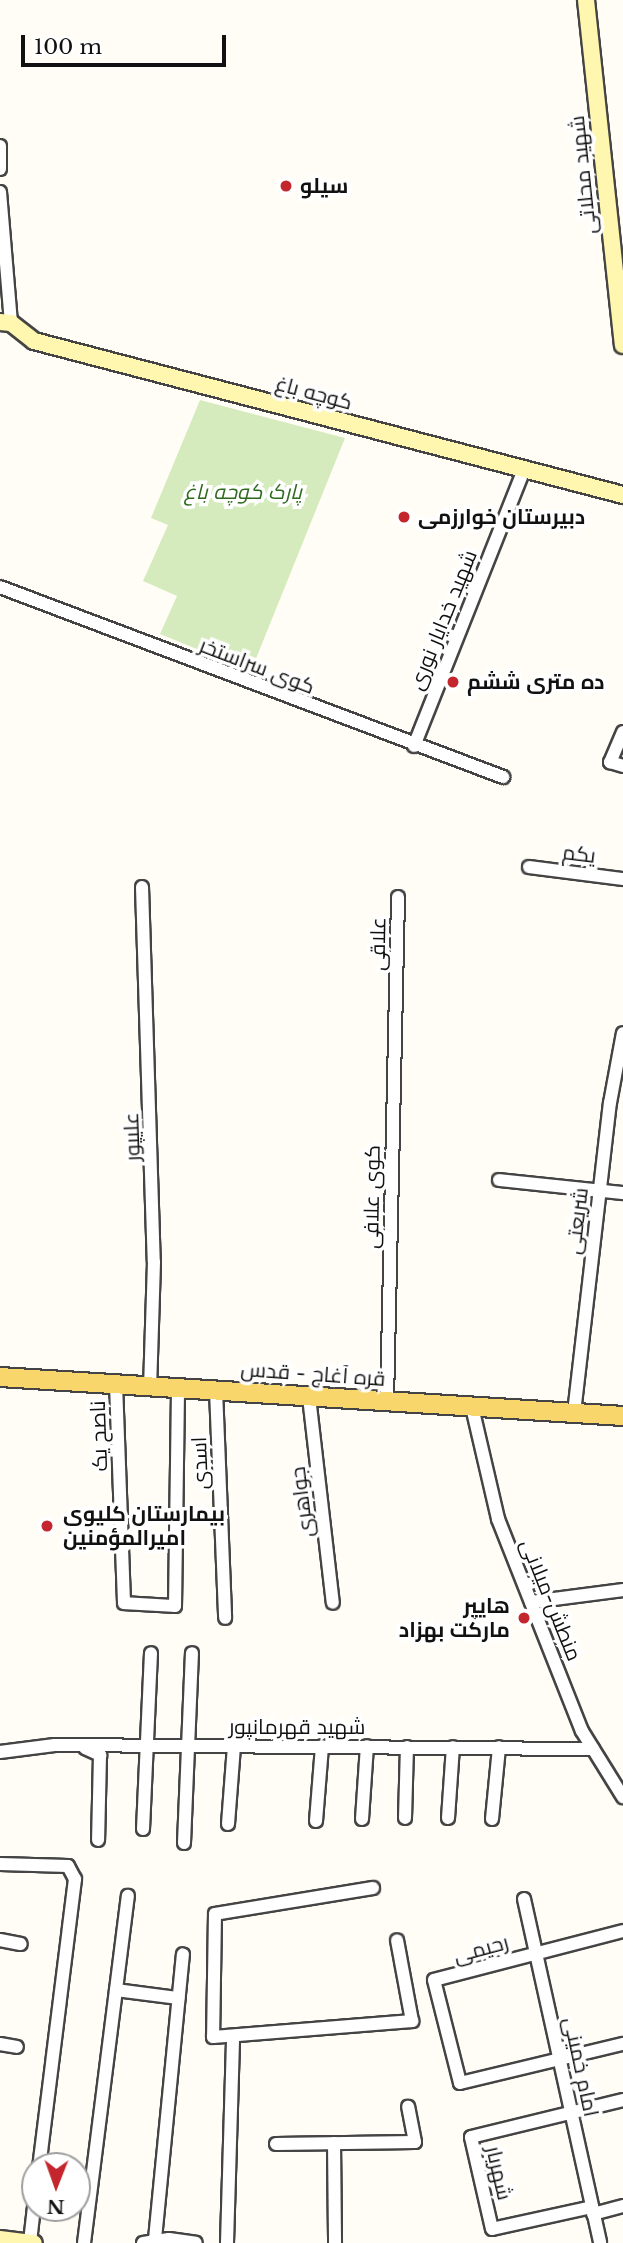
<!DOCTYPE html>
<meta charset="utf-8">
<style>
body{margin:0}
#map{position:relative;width:623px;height:2243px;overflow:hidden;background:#fffdf5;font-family:"Libre Baskerville",Cairo,serif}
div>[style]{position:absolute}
.green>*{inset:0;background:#d5ebbd}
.roads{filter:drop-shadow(2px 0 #444) drop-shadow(-2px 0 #444) drop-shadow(0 2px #444) drop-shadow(0 -2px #444)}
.street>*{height:12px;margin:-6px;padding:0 6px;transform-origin:6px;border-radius:6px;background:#fff}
.secondary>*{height:16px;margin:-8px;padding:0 8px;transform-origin:8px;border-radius:8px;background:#fff6b0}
.primary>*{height:18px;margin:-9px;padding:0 9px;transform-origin:9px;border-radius:9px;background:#f9d66b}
.dots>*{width:19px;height:19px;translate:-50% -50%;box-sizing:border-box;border:4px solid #fff;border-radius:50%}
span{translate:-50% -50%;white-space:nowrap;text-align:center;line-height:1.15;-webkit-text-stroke:7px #fff;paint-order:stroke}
.street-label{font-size:21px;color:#111}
.poi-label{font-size:21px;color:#111;font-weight:700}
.left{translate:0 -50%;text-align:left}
.right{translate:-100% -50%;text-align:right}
.park-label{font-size:21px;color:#2f6b1f;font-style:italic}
.north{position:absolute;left:21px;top:2152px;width:70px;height:70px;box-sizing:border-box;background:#fff;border:2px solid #a0a0a0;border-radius:50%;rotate:181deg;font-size:19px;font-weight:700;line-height:28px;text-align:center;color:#111}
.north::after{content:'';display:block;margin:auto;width:24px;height:32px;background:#c4262e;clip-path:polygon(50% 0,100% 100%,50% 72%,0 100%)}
.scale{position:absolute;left:21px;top:35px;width:205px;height:32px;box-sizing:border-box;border:4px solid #111;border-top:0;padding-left:9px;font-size:21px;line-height:24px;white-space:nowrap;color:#111;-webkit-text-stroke:5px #fff;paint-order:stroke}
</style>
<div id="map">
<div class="green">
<i style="clip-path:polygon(200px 400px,345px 438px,251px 671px,160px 634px,177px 596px,143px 581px,168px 525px,151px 518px)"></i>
</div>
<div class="roads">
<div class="street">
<i style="left:0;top:146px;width:23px;rotate:90deg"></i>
<i style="left:0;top:192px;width:131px;rotate:85.2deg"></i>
<i style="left:0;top:587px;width:538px;rotate:20.69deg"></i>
<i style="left:623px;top:732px;width:33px;rotate:113deg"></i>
<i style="left:610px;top:762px;width:14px;rotate:17deg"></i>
<i style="left:414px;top:746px;width:298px;rotate:-68.3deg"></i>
<i style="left:529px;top:867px;width:95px;rotate:7.3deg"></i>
<i style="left:142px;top:887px;width:375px;rotate:88.2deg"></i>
<i style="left:154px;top:1262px;width:124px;rotate:91.8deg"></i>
<i style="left:499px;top:1180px;width:125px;rotate:6deg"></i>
<i style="left:116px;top:1384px;width:219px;rotate:87.9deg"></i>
<i style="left:124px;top:1603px;width:51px;rotate:3.4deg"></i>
<i style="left:175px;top:1606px;width:218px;rotate:-89.2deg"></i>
<i style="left:216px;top:1390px;width:228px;rotate:87.7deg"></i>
<i style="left:309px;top:1397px;width:207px;rotate:83.4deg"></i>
<i style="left:387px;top:1402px;width:505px;rotate:-88.75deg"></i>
<i style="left:472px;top:1407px;width:115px;rotate:76.9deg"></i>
<i style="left:498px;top:1519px;width:228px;rotate:68.4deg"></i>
<i style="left:582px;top:1731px;width:78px;rotate:58.2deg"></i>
<i style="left:574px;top:1413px;width:312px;rotate:-83.4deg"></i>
<i style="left:610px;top:1103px;width:71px;rotate:-79.5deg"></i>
<i style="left:531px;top:1602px;width:93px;rotate:-7.4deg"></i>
<i style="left:85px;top:1748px;width:17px;rotate:25deg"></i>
<i style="left:100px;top:1755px;width:85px;rotate:91.3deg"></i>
<i style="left:0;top:1752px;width:55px;rotate:-7.3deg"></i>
<i style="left:55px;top:1745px;width:538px;rotate:0.43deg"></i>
<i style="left:405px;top:1818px;width:71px;rotate:-88.4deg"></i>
<i style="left:448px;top:1818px;width:71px;rotate:-86deg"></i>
<i style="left:362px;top:1819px;width:73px;rotate:-86.1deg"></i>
<i style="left:492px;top:1819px;width:72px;rotate:-84.4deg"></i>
<i style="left:316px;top:1821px;width:75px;rotate:-85.4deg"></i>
<i style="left:228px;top:1824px;width:78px;rotate:-85.6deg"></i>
<i style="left:143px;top:1829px;width:176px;rotate:-87.4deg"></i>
<i style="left:184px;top:1843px;width:190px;rotate:-87.6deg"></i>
<i style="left:0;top:1864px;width:68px;rotate:1.7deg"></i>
<i style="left:68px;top:1866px;width:15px;rotate:62deg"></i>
<i style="left:75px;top:1879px;width:289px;rotate:97.1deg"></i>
<i style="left:373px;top:1888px;width:160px;rotate:170.7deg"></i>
<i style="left:215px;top:1914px;width:123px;rotate:90.9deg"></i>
<i style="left:213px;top:2037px;width:200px;rotate:-4.6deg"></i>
<i style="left:412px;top:2021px;width:82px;rotate:-100.5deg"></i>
<i style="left:524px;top:1899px;width:352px;rotate:77.5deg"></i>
<i style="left:623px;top:1931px;width:195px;rotate:165.5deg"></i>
<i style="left:434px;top:1980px;width:106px;rotate:75.8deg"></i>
<i style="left:460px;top:2083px;width:168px;rotate:-13.5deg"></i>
<i style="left:0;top:1940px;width:21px;rotate:11deg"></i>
<i style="left:116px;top:1990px;width:63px;rotate:7.4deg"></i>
<i style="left:0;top:2044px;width:17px;rotate:10deg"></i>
<i style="left:334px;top:2143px;width:100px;rotate:89.4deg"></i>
<i style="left:276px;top:2144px;width:139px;rotate:-0.8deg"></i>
<i style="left:415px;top:2142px;width:36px;rotate:-101deg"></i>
<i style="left:592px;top:2207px;width:102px;rotate:167.6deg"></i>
<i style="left:492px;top:2229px;width:94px;rotate:-102.9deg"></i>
<i style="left:471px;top:2137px;width:156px;rotate:-13.7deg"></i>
<i style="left:593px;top:2214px;width:31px;rotate:-15deg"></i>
<i style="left:155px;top:2239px;width:286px;rotate:-84.4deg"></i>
<i style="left:30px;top:2242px;width:44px;rotate:-83.5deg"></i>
<i style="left:84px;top:2243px;width:350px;rotate:-82.8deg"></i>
<i style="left:143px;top:2243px;width:26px;rotate:-9deg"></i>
<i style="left:169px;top:2239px;width:27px;rotate:8deg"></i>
<i style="left:227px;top:2243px;width:205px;rotate:-88.3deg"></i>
</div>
<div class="secondary">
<i style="left:586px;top:0;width:347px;rotate:83.9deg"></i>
<i style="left:0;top:322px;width:11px;rotate:5deg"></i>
<i style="left:11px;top:323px;width:29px;rotate:38deg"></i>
<i style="left:34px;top:341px;width:609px;rotate:14.65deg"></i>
<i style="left:0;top:2239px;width:34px;rotate:7deg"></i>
</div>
<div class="primary">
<i style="left:0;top:1377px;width:624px;rotate:3.58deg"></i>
</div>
</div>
<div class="dots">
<i style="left:286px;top:186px;background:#c4262e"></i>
<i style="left:404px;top:517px;background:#c4262e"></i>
<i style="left:453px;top:682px;background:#c4262e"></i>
<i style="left:47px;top:1526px;background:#c4262e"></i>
<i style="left:524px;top:1618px;background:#c4262e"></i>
</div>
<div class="street-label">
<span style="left:583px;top:175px;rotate:-96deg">شهید محلاتی</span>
<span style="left:314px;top:393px;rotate:15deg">کوچه باغ</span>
<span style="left:443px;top:620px;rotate:-68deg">شهید خدایار نوری</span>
<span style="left:257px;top:666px;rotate:21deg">کوی سراستخر</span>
<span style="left:579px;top:854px;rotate:7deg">یکم</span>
<span style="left:378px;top:944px;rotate:-89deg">علاقی</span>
<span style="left:132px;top:1137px;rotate:-92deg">علیپور</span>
<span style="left:372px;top:1197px;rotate:-89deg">کوی علافی</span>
<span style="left:577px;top:1221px;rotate:-83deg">شریعتی</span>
<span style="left:313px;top:1374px;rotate:4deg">قره آغاج - قدس</span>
<span style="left:99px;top:1436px;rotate:-92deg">ناصح یک</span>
<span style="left:200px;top:1463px;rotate:-92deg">اسدی</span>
<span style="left:302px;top:1502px;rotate:-97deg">جواهری</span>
<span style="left:551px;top:1600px;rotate:68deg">منطش-میلانی</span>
<span style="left:297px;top:1727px">شهید قهرمانپور</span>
<span style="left:481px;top:1949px;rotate:-15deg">رحیمی</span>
<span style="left:581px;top:2067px;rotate:78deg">امام خمینی</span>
<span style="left:499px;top:2173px;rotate:77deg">شهریار</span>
</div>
<div class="poi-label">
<span class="left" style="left:300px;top:186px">سیلو</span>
<span class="left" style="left:418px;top:517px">دبیرستان خوارزمی</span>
<span class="left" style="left:467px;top:682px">ده متری ششم</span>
<span class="left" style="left:63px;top:1526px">بیمارستان کلیوی<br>امیرالمؤمنین</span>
<span class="right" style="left:510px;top:1618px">هایپر<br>مارکت بهزاد</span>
</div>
<div class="park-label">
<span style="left:243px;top:492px">پارک کوچه باغ</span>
</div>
<div class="north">N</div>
<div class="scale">100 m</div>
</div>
